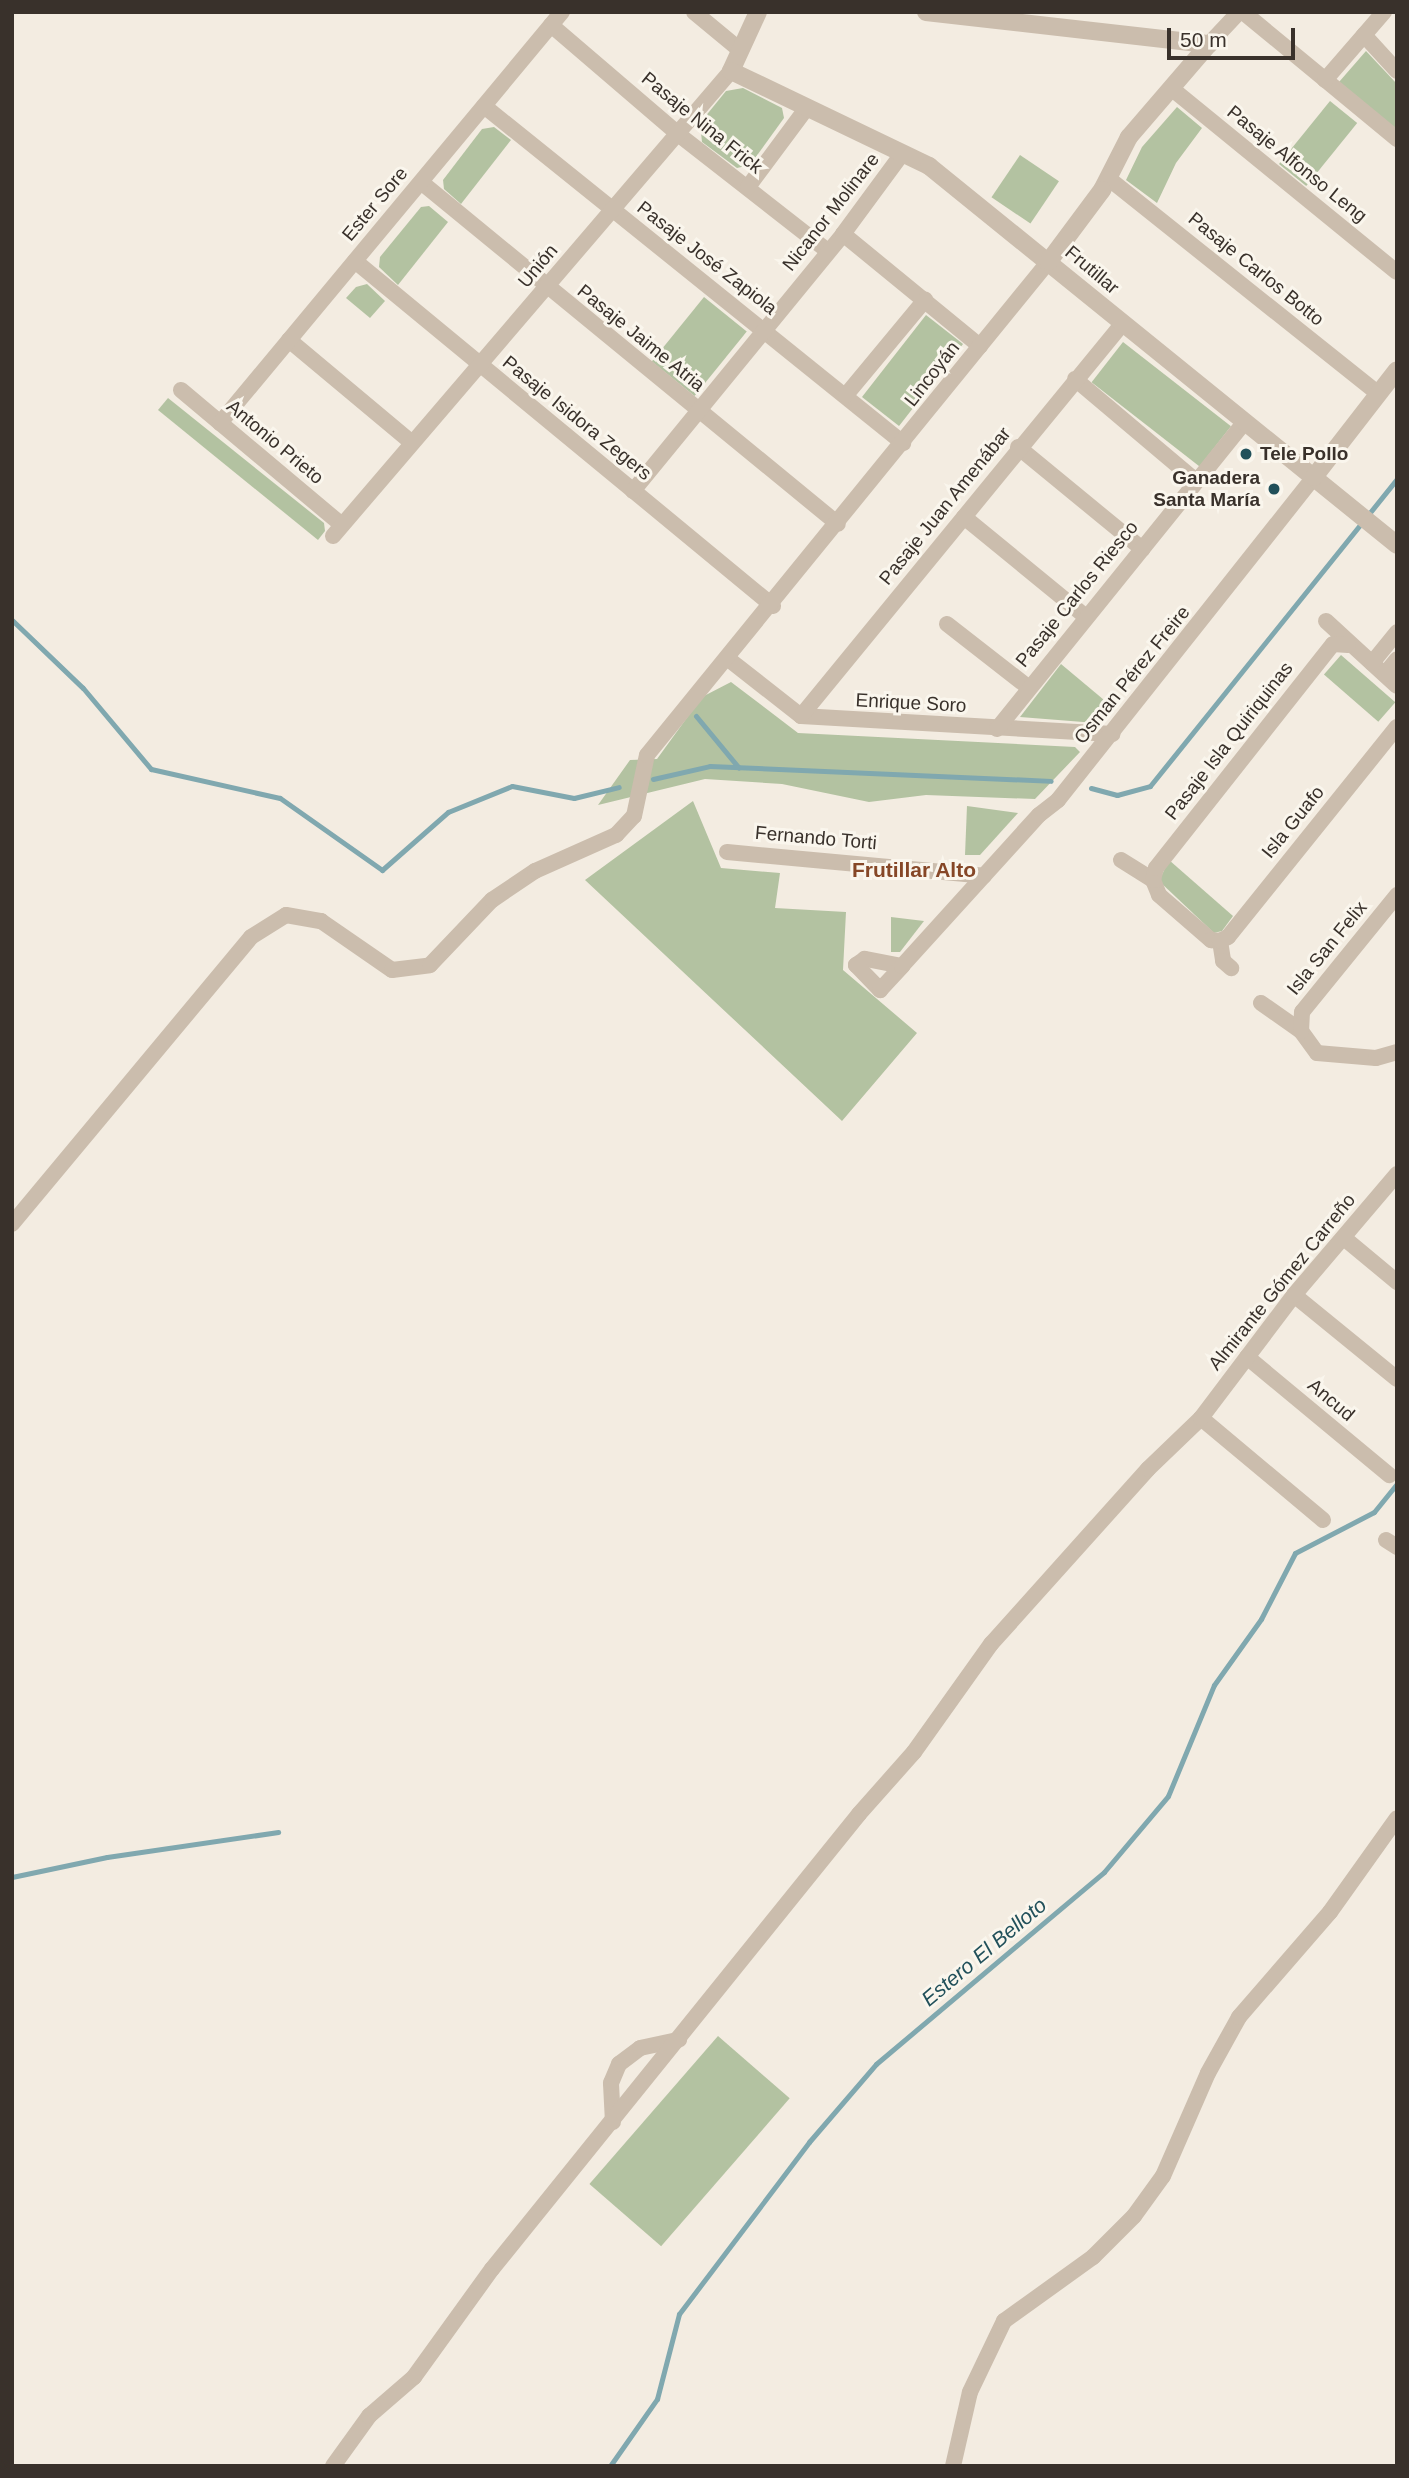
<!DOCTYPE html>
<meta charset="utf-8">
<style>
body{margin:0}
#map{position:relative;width:1409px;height:2478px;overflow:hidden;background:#f3ece1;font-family:Arial,sans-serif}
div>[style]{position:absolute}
.green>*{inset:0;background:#b3c2a1;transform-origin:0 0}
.stream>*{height:5px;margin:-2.5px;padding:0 2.5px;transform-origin:2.5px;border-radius:2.5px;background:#80a8af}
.minor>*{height:16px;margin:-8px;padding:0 8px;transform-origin:8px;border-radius:8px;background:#cbbdad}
.tertiary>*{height:18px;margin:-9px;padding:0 9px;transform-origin:9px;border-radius:9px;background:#cbbdad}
.dots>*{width:19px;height:19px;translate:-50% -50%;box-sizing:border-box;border:4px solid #faf6ed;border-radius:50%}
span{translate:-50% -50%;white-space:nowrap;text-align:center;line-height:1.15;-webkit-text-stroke:6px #faf6ed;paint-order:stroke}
.street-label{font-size:19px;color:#39312b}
.poi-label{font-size:19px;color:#39312b;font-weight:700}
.left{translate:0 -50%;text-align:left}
.right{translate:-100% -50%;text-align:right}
.neighbourhood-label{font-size:21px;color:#864727;font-weight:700}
.water-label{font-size:21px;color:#21505a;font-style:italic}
.frame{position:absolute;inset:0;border:14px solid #39312b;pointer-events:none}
.scale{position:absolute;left:1167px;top:28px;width:128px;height:32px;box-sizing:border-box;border:4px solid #39312b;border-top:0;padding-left:9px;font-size:21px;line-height:24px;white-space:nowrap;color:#39312b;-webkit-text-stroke:5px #faf6ed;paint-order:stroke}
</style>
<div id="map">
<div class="green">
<i style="clip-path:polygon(1366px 51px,1397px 84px,1397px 130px,1339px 82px)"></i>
<i style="clip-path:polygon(743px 88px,782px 108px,784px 118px,750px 165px,737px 168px,702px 142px,700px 123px,726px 91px)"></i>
<i style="left:1330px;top:101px;width:35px;height:81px;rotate:39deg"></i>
<i style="clip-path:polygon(1177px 107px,1202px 128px,1176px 163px,1157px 203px,1126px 180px,1142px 147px)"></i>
<i style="clip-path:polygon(494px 127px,511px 140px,461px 204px,444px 189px,443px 180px,482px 129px)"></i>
<i style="left:1020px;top:155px;width:47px;height:51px;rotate:34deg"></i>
<i style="clip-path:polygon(429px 206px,448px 222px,398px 285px,379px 267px,380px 257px,421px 207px)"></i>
<i style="clip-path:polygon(367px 284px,385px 301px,370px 318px,346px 298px,356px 287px)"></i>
<i style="left:704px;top:297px;width:55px;height:83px;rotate:39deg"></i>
<i style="left:926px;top:315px;width:47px;height:104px;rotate:38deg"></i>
<i style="left:1123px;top:342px;width:137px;height:51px;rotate:38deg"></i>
<i style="clip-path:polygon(168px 398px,324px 523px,325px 531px,318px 540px,158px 410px)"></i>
<i style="left:1341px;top:655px;width:72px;height:26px;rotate:41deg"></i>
<i style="clip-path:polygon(1061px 664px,1110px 705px,1096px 723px,1020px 717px)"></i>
<i style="clip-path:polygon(731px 682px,798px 733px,1075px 747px,1080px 752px,1035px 799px,926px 795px,869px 802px,782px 784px,705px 779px,598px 805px,630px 760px,657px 759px,702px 697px)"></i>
<i style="clip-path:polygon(693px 801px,721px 868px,780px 873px,775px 908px,846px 912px,843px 970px,917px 1033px,842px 1121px,585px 880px)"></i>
<i style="clip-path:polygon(967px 806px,1018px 813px,980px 855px,965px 855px)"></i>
<i style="clip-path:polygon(1169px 860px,1233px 916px,1222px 931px,1214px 933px,1159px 881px)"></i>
<i style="clip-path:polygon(891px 917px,924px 921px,900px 952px,891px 952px)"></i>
<i style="left:718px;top:2036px;width:95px;height:196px;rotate:41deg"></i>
</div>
<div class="stream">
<i style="left:12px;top:620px;width:98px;rotate:43.8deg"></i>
<i style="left:83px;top:688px;width:106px;rotate:50deg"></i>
<i style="left:151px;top:769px;width:132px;rotate:12.7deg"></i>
<i style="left:280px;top:798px;width:125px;rotate:35.2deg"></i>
<i style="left:382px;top:870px;width:88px;rotate:-41.3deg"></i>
<i style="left:448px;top:812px;width:69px;rotate:-22.1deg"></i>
<i style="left:512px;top:786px;width:63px;rotate:11deg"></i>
<i style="left:574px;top:798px;width:46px;rotate:-13.7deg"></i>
<i style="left:696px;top:716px;width:67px;rotate:50.4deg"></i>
<i style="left:653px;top:779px;width:58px;rotate:-12.8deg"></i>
<i style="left:710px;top:766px;width:341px;rotate:2.5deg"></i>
<i style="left:1091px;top:788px;width:27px;rotate:15deg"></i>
<i style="left:1117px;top:795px;width:34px;rotate:-15deg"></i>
<i style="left:1150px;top:786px;width:394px;rotate:-51.2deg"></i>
<i style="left:12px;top:1877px;width:97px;rotate:-11.9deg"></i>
<i style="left:107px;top:1857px;width:173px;rotate:-8.3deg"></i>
<i style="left:610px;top:2466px;width:82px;rotate:-55deg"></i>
<i style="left:657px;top:2399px;width:88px;rotate:-75.5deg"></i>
<i style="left:679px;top:2314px;width:216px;rotate:-52.9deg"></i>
<i style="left:809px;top:2142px;width:103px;rotate:-49.3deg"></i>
<i style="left:876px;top:2064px;width:298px;rotate:-40.1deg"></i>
<i style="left:1104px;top:1872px;width:99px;rotate:-49.9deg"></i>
<i style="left:1168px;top:1796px;width:120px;rotate:-67.5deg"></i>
<i style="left:1214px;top:1685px;width:81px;rotate:-54.5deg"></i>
<i style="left:1261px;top:1619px;width:74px;rotate:-62.7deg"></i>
<i style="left:1295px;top:1553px;width:89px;rotate:-27.4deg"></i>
<i style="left:1374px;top:1512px;width:36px;rotate:-51deg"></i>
</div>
<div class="minor">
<i style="left:694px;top:12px;width:60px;rotate:39.6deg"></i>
<i style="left:1243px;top:12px;width:200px;rotate:39.5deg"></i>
<i style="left:551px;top:25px;width:167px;rotate:40.6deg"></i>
<i style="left:678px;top:134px;width:190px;rotate:38deg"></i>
<i style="left:1364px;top:35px;width:49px;rotate:47.5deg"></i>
<i style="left:1209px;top:44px;width:44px;rotate:-46.8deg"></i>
<i style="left:1325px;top:80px;width:90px;rotate:-49.1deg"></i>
<i style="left:1171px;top:88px;width:291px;rotate:39.2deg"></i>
<i style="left:484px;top:106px;width:538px;rotate:38.81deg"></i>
<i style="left:1108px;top:178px;width:344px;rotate:38.6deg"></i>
<i style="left:421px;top:182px;width:539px;rotate:39.36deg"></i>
<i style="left:748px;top:187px;width:97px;rotate:-53.4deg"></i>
<i style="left:843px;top:234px;width:177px;rotate:39.3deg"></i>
<i style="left:355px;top:261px;width:542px;rotate:39.53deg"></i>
<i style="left:289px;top:340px;width:160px;rotate:39.9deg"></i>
<i style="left:1075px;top:379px;width:158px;rotate:40.1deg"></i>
<i style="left:181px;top:390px;width:210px;rotate:40deg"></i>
<i style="left:846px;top:395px;width:124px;rotate:-50.3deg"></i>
<i style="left:220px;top:423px;width:535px;rotate:-50.24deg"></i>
<i style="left:1018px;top:447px;width:161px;rotate:39.4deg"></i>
<i style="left:633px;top:491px;width:332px;rotate:-50.7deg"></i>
<i style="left:843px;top:234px;width:99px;rotate:-53.6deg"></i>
<i style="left:964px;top:517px;width:158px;rotate:39.3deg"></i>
<i style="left:333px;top:536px;width:612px;rotate:-49.44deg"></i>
<i style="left:1326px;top:621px;width:96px;rotate:42.5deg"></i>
<i style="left:947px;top:624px;width:103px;rotate:37.9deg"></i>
<i style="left:727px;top:658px;width:94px;rotate:38.1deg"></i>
<i style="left:801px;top:716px;width:312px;rotate:3.3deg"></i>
<i style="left:1372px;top:663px;width:40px;rotate:-51deg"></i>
<i style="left:1385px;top:674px;width:19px;rotate:-51deg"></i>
<i style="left:801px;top:716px;width:508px;rotate:-50.67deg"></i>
<i style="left:997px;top:729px;width:395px;rotate:-51.1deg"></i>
<i style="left:727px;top:852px;width:258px;rotate:5.3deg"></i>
<i style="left:1121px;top:860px;width:38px;rotate:32deg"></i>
<i style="left:1153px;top:880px;width:16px;rotate:68deg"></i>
<i style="left:1159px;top:895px;width:69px;rotate:40.9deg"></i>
<i style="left:1211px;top:940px;width:9px;rotate:6deg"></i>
<i style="left:1220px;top:941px;width:20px;rotate:81deg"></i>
<i style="left:1223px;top:961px;width:11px;rotate:41deg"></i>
<i style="left:1153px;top:880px;width:12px;rotate:-76deg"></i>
<i style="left:1156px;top:868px;width:285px;rotate:-51.7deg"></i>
<i style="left:1333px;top:644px;width:15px;rotate:4deg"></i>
<i style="left:1220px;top:941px;width:9px;rotate:-27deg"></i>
<i style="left:1228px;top:937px;width:270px;rotate:-51.2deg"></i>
<i style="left:902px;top:966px;width:38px;rotate:-169deg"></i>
<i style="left:865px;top:959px;width:11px;rotate:146deg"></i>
<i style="left:856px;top:965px;width:35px;rotate:46deg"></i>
<i style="left:880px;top:990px;width:33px;rotate:-47deg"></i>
<i style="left:902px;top:966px;width:204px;rotate:-47.8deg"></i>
<i style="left:1039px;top:815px;width:24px;rotate:-38deg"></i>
<i style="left:1058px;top:800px;width:412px;rotate:-51.6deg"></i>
<i style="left:1261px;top:1003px;width:49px;rotate:35deg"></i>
<i style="left:1301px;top:1031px;width:27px;rotate:54deg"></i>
<i style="left:1317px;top:1053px;width:59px;rotate:4.8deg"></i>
<i style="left:1376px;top:1058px;width:22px;rotate:-16deg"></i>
<i style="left:1301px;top:1031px;width:19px;rotate:-87deg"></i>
<i style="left:1302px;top:1012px;width:151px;rotate:-50.9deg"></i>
<i style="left:12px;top:1224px;width:373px;rotate:-50.2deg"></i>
<i style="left:251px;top:937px;width:41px;rotate:-32.2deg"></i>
<i style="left:286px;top:915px;width:36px;rotate:10deg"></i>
<i style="left:321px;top:921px;width:86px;rotate:34.6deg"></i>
<i style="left:392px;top:970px;width:38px;rotate:-7deg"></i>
<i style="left:430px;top:965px;width:90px;rotate:-46.4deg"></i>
<i style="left:492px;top:900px;width:52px;rotate:-34deg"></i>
<i style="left:535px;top:871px;width:89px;rotate:-24deg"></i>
<i style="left:616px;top:835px;width:26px;rotate:-47deg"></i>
<i style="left:634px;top:816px;width:62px;rotate:-78deg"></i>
<i style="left:647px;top:755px;width:637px;rotate:-50.86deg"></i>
<i style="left:1344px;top:1238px;width:69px;rotate:39.7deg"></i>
<i style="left:1294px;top:1295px;width:133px;rotate:39.2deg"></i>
<i style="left:1247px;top:1357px;width:185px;rotate:39.7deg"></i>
<i style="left:1201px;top:1418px;width:159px;rotate:39.9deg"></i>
<i style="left:1386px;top:1540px;width:13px;rotate:32deg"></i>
<i style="left:613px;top:2122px;width:39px;rotate:-93deg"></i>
<i style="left:611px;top:2083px;width:21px;rotate:-67deg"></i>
<i style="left:619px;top:2064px;width:26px;rotate:-37deg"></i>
<i style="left:640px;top:2048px;width:40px;rotate:-12deg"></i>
<i style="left:333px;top:2466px;width:62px;rotate:-54.2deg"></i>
<i style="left:369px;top:2416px;width:60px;rotate:-40.9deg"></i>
<i style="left:414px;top:2377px;width:133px;rotate:-54.2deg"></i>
<i style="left:492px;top:2269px;width:585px;rotate:-51.11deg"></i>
<i style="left:859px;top:1814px;width:83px;rotate:-48.4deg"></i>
<i style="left:914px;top:1752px;width:133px;rotate:-54.5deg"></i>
<i style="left:991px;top:1644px;width:235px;rotate:-48.1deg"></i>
<i style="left:1148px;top:1469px;width:74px;rotate:-43.9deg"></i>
<i style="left:1201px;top:1418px;width:154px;rotate:-52.9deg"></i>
<i style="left:1294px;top:1295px;width:159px;rotate:-49.6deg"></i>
<i style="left:953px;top:2466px;width:76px;rotate:-77.1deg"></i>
<i style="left:970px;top:2392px;width:79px;rotate:-64.4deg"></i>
<i style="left:1004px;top:2321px;width:110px;rotate:-35.7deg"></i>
<i style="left:1093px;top:2257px;width:58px;rotate:-45deg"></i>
<i style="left:1134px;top:2216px;width:49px;rotate:-54.1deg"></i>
<i style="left:1163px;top:2176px;width:112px;rotate:-66.4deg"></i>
<i style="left:1208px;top:2073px;width:64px;rotate:-61deg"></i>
<i style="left:1239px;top:2017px;width:139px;rotate:-49.1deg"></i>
<i style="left:1330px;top:1912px;width:115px;rotate:-54.5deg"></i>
</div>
<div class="tertiary">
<i style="left:758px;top:12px;width:65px;rotate:114.6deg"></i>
<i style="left:731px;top:71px;width:220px;rotate:25.6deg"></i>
<i style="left:929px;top:166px;width:602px;rotate:39deg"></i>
<i style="left:926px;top:12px;width:285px;rotate:6.5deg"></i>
<i style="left:1209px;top:44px;width:123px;rotate:130.7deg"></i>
<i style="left:1129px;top:137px;width:59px;rotate:117deg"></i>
<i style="left:1102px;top:190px;width:89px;rotate:126.7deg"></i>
<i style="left:1314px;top:477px;width:135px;rotate:-52.2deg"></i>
</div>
<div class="dots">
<i style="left:1246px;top:454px;background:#21505a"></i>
<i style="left:1274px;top:489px;background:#21505a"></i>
</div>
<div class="street-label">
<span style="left:702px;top:123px;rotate:39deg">Pasaje Nina Frick</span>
<span style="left:1297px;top:164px;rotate:39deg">Pasaje Alfonso Leng</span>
<span style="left:375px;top:204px;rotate:-50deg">Ester Sore</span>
<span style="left:831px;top:212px;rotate:-52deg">Nicanor Molinare</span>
<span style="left:707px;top:258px;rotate:38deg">Pasaje José Zapiola</span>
<span style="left:538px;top:266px;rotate:-50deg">Unión</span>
<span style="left:1256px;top:269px;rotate:39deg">Pasaje Carlos Botto</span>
<span style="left:1092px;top:270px;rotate:40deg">Frutillar</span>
<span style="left:641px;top:338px;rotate:39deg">Pasaje Jaime Atria</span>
<span style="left:932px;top:374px;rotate:-52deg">Lincoyán</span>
<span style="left:577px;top:418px;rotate:39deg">Pasaje Isidora Zegers</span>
<span style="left:275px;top:442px;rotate:40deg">Antonio Prieto</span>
<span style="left:945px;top:506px;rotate:-51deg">Pasaje Juan Amenábar</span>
<span style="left:1077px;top:594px;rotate:-51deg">Pasaje Carlos Riesco</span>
<span style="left:1132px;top:675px;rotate:-51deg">Osman Pérez Freire</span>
<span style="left:911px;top:703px;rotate:3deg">Enrique Soro</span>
<span style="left:1229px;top:741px;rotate:-52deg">Pasaje Isla Quiriquinas</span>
<span style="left:1293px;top:822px;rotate:-51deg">Isla Guafo</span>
<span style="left:816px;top:838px;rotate:5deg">Fernando Torti</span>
<span style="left:1327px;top:948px;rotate:-51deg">Isla San Felix</span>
<span style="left:1282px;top:1282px;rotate:-51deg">Almirante Gómez Carreño</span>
<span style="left:1331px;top:1400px;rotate:40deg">Ancud</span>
</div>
<div class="poi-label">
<span class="left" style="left:1260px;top:454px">Tele Pollo</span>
<span class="right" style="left:1260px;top:489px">Ganadera<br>Santa María</span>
</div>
<div class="neighbourhood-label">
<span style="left:914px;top:870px">Frutillar Alto</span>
</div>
<div class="water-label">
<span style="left:984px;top:1952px;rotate:-40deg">Estero El Belloto</span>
</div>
<div class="frame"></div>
<div class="scale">50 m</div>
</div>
